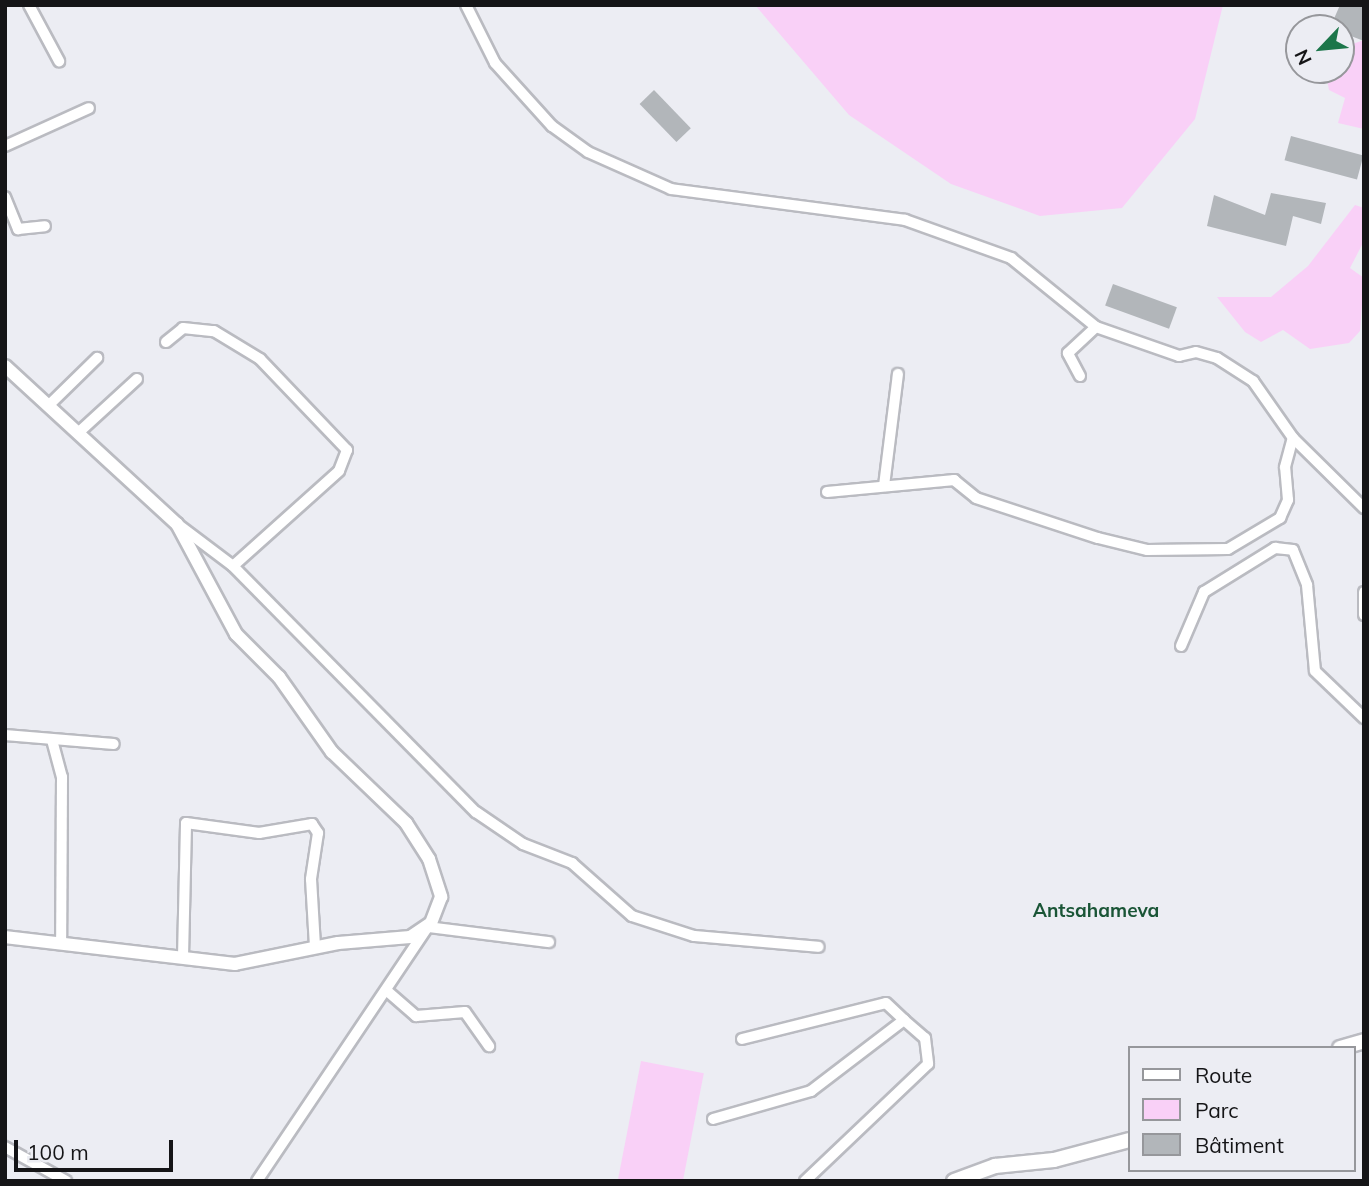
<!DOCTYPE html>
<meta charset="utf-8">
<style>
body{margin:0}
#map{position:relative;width:1369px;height:1186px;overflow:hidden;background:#ecedf3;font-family:Mulish,sans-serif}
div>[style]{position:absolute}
.green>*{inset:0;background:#f9d0f7;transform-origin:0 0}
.building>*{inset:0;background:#b2b6ba;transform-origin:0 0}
.roads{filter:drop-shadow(2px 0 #babbc1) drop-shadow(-2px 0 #babbc1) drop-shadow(0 2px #babbc1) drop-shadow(0 -2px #babbc1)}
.minor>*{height:10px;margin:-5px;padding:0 5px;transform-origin:5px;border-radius:5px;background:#fff}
.tertiary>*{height:12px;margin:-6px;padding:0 6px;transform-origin:6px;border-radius:6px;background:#fff}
.secondary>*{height:14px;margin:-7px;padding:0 7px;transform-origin:7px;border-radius:7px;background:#fff}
span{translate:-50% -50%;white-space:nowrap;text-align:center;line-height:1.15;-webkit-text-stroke:5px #ecedf3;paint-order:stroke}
.neighbourhood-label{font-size:19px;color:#1a5536;font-weight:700}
.frame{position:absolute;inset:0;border:7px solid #151517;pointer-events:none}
.legend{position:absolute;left:1128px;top:1046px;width:228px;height:126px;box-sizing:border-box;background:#ecedf3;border:2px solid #96979b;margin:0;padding:9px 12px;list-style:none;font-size:21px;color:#151517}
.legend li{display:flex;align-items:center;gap:14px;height:35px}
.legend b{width:35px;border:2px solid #96979b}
.north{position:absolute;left:1285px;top:14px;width:70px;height:70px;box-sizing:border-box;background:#ecedf3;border:2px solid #96979b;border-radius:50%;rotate:244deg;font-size:19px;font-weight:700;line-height:28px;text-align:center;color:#151517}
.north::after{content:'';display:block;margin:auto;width:24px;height:32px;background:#1c764a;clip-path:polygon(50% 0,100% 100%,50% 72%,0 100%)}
.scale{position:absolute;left:14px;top:1140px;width:159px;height:32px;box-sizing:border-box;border:4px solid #151517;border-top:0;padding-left:9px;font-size:21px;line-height:24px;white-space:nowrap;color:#151517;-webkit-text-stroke:5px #ecedf3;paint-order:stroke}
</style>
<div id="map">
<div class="green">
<i style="clip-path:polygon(755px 5px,1223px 5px,1195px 119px,1122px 208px,1040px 216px,951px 184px,849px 115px)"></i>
<i style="clip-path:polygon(1364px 40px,1364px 129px,1338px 123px,1345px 98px,1329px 90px,1325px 70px,1341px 70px,1341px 48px)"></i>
<i style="clip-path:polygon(1355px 205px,1364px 208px,1364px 241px,1350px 268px,1364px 278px,1360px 331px,1349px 343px,1310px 349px,1283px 330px,1261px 342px,1245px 332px,1217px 297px,1271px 297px,1308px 266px)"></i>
<i style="left:641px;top:1061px;width:64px;height:122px;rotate:11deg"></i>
</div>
<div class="building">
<i style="clip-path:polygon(1340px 5px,1364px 6px,1364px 41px,1330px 28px)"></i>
<i style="left:654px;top:90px;width:53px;height:20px;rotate:46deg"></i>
<i style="left:1291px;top:136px;width:75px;height:25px;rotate:15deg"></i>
<i style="clip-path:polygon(1271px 193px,1326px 203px,1321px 224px,1293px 216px,1286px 246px,1207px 226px,1214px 195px,1265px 215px)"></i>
<i style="left:1113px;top:284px;width:68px;height:23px;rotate:20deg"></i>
</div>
<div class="roads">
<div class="minor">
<i style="left:29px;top:5px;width:64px;rotate:61.8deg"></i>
<i style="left:466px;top:5px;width:65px;rotate:63.4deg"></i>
<i style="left:495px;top:63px;width:85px;rotate:47.9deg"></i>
<i style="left:552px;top:126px;width:44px;rotate:35.8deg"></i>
<i style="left:588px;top:152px;width:91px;rotate:24deg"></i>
<i style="left:671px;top:189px;width:236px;rotate:7.5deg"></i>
<i style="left:905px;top:220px;width:113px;rotate:19.7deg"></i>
<i style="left:1011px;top:258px;width:109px;rotate:39.1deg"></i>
<i style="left:1096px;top:327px;width:88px;rotate:19.3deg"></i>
<i style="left:1179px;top:356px;width:17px;rotate:-13deg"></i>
<i style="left:1196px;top:352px;width:22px;rotate:16deg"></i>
<i style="left:1217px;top:358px;width:43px;rotate:32.6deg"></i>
<i style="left:1253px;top:381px;width:70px;rotate:54.9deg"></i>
<i style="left:1293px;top:438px;width:100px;rotate:44.6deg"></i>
<i style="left:5px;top:146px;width:92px;rotate:-24.3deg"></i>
<i style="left:5px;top:197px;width:35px;rotate:68deg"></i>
<i style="left:18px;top:229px;width:27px;rotate:-6deg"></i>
<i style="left:166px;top:342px;width:22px;rotate:-39deg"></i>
<i style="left:183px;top:328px;width:31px;rotate:6deg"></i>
<i style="left:214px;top:331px;width:54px;rotate:31.3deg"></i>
<i style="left:260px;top:359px;width:126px;rotate:46.3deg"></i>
<i style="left:347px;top:450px;width:22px;rotate:111deg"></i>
<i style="left:339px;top:471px;width:142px;rotate:138.1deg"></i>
<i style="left:1080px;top:376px;width:26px;rotate:-118deg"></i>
<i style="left:1068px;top:353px;width:38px;rotate:-43deg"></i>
<i style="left:48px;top:406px;width:69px;rotate:-44.4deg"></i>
<i style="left:78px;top:433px;width:80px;rotate:-42.5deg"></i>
<i style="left:884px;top:486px;width:113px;rotate:-82.9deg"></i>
<i style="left:827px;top:492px;width:128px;rotate:-5.4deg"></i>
<i style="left:954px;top:480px;width:28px;rotate:39deg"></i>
<i style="left:976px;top:498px;width:128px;rotate:18.2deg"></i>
<i style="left:1098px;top:538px;width:50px;rotate:13.8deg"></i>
<i style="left:1147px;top:550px;width:81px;rotate:-0.7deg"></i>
<i style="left:1228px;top:549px;width:61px;rotate:-30.8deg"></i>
<i style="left:1280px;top:518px;width:20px;rotate:-66deg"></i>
<i style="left:1288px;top:500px;width:33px;rotate:-95deg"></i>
<i style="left:1285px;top:467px;width:30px;rotate:-75deg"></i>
<i style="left:180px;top:526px;width:66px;rotate:37deg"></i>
<i style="left:233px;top:566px;width:346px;rotate:45.4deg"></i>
<i style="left:476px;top:812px;width:57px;rotate:34.2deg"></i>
<i style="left:523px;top:844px;width:53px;rotate:21.2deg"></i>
<i style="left:572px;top:863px;width:80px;rotate:41.5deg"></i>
<i style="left:632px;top:916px;width:65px;rotate:17.9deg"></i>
<i style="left:694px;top:936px;width:125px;rotate:5deg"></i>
<i style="left:1364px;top:592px;width:23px;rotate:90deg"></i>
<i style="left:1181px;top:646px;width:59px;rotate:-66.9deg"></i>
<i style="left:1204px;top:592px;width:84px;rotate:-31.8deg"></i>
<i style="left:1275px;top:548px;width:18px;rotate:6deg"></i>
<i style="left:1293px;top:550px;width:38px;rotate:68deg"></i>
<i style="left:1307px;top:585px;width:86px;rotate:84.7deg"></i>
<i style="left:1315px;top:671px;width:68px;rotate:43.8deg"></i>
<i style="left:5px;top:735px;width:109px;rotate:4.7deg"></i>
<i style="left:52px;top:740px;width:38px;rotate:75deg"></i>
<i style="left:62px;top:777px;width:164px;rotate:90.3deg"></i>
<i style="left:183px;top:957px;width:134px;rotate:-88.7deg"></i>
<i style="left:186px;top:823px;width:74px;rotate:7.8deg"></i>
<i style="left:259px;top:833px;width:54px;rotate:-9.6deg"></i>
<i style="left:312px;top:824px;width:11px;rotate:56deg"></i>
<i style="left:318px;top:833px;width:47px;rotate:98.7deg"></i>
<i style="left:311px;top:879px;width:68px;rotate:86.6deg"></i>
<i style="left:386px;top:990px;width:40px;rotate:41deg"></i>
<i style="left:416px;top:1016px;width:49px;rotate:-4.7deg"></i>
<i style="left:465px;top:1012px;width:42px;rotate:54.8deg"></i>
<i style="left:742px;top:1039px;width:148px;rotate:-14deg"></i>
<i style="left:886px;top:1003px;width:25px;rotate:43deg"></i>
<i style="left:713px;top:1119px;width:102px;rotate:-15.9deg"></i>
<i style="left:811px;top:1091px;width:117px;rotate:-37.4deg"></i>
<i style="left:904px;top:1020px;width:28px;rotate:41deg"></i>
<i style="left:925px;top:1038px;width:26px;rotate:83deg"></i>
<i style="left:928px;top:1064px;width:170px;rotate:136.4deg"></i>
<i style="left:5px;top:1147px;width:70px;rotate:29.1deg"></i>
<i style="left:257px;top:1181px;width:306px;rotate:-56.1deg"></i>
<i style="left:428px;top:927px;width:122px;rotate:7.1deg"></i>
</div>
<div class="tertiary">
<i style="left:5px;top:366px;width:234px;rotate:42.6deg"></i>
<i style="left:177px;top:524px;width:125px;rotate:61.8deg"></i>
<i style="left:236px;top:634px;width:61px;rotate:45deg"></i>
<i style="left:279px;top:677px;width:92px;rotate:54.8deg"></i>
<i style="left:332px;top:752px;width:103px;rotate:43.8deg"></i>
<i style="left:406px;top:823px;width:43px;rotate:57.4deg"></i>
<i style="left:429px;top:859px;width:40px;rotate:72deg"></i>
<i style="left:441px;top:897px;width:28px;rotate:111deg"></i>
<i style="left:431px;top:923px;width:25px;rotate:146deg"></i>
<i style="left:410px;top:937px;width:72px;rotate:175.2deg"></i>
<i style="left:338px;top:943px;width:105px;rotate:168.5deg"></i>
<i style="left:235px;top:964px;width:232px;rotate:-173.3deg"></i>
</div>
<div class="secondary">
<i style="left:1340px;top:1048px;width:25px;rotate:-16deg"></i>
<i style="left:954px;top:1181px;width:44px;rotate:-20.1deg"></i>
<i style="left:995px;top:1166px;width:59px;rotate:-5.8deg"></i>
<i style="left:1054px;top:1160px;width:78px;rotate:-14.9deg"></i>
</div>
</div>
<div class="neighbourhood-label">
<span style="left:1096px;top:911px">Antsahameva</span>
</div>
<div class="frame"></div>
<ul class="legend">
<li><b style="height:9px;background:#fff"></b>Route</li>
<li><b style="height:19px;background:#f9d0f7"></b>Parc</li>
<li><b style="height:19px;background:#b2b6ba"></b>Bâtiment</li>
</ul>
<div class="north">N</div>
<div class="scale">100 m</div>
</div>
